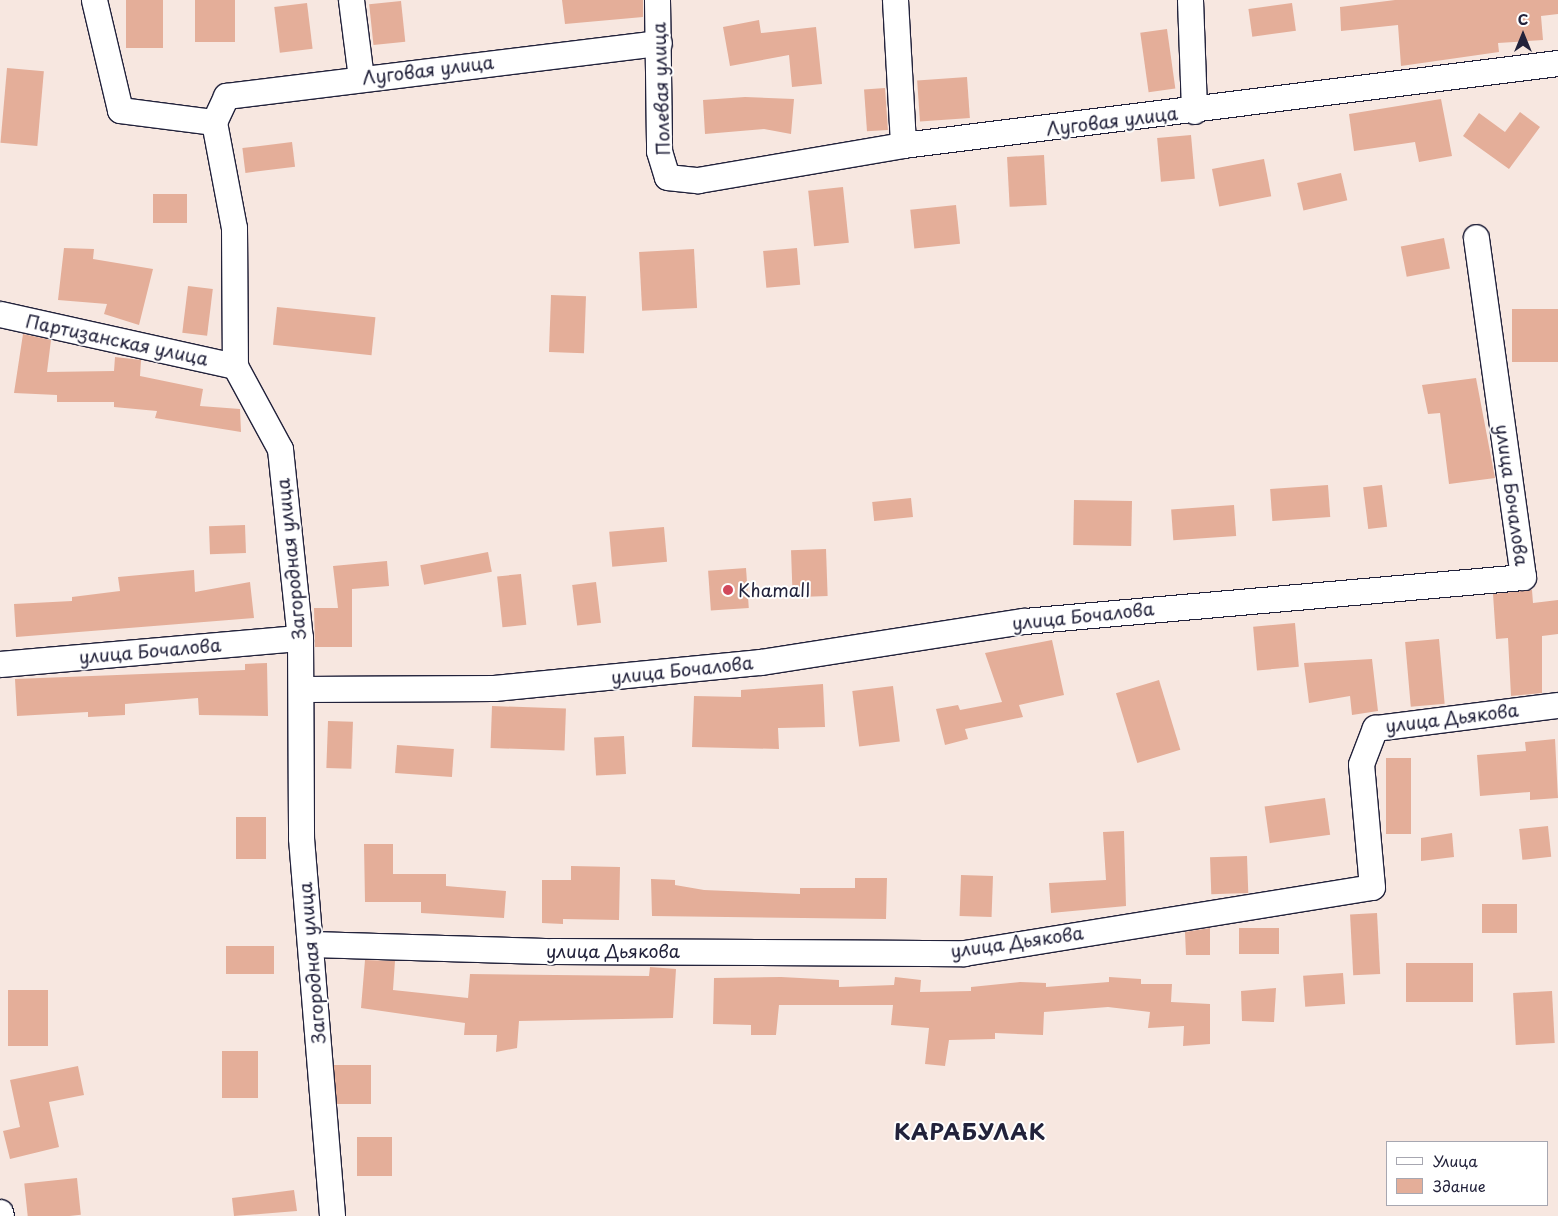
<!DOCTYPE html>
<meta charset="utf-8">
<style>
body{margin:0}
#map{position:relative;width:1558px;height:1216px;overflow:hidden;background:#f7e7e0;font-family:"Playpen Sans",sans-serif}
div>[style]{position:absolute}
.building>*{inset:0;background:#e4ae99;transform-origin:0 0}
.roads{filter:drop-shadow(1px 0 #22223b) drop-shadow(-1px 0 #22223b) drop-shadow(0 1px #22223b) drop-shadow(0 -1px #22223b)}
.minor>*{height:25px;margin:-12.5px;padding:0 12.5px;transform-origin:12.5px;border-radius:12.5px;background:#fff}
.dots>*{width:14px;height:14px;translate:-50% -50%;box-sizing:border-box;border:2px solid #fff;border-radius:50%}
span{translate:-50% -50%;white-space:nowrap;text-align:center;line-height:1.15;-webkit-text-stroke:4px #fff;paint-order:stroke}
.street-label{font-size:18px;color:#22223b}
.poi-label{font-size:18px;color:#22223b}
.left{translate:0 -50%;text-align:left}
.district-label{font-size:22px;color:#22223b;font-weight:700;letter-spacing:1px}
.legend{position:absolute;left:1386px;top:1141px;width:162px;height:65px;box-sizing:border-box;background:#fff;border:1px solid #a7a7b1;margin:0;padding:6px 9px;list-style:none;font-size:15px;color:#22223b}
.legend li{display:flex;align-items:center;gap:10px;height:25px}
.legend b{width:25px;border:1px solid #a7a7b1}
.north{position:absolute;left:1498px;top:10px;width:50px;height:50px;-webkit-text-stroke:4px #fff;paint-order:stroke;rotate:0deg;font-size:14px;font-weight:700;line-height:20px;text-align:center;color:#22223b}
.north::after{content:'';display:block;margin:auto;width:18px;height:22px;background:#22223b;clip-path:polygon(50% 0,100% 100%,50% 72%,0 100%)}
</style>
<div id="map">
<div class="building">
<i style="left:126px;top:0;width:37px;height:48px"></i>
<i style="left:195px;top:0;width:40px;height:42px"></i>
<i style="clip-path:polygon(562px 0,643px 0,643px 17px,565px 24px)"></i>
<i style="clip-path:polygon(1395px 0,1558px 0,1558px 14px,1541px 16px,1543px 40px,1498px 43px,1499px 52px,1401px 66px,1398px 25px,1341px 31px,1340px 7px)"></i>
<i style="left:401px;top:1px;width:41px;height:32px;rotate:84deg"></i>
<i style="left:307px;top:3px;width:46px;height:33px;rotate:83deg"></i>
<i style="left:1292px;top:3px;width:28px;height:44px;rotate:82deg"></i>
<i style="clip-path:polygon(759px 20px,761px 33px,816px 27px,822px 84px,792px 87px,789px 55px,730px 66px,723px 27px)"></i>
<i style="left:1167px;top:29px;width:60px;height:27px;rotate:82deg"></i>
<i style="left:7px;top:68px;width:37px;height:75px;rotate:5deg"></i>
<i style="left:967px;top:77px;width:41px;height:50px;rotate:86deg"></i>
<i style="left:885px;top:88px;width:42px;height:21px;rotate:86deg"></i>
<i style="clip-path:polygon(745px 97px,794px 99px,791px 134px,764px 129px,705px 134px,703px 100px)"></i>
<i style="clip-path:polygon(1441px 99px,1452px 156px,1419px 162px,1415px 142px,1354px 151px,1349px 114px)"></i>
<i style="clip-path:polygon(1520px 112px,1540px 127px,1509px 169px,1463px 136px,1479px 113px,1505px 132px)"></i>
<i style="left:1191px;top:135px;width:44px;height:34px;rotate:85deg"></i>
<i style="left:292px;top:142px;width:25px;height:50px;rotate:83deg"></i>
<i style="left:1044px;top:155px;width:50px;height:37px;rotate:87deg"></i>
<i style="left:1264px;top:159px;width:38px;height:53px;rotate:79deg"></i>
<i style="left:1341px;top:173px;width:28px;height:45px;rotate:77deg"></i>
<i style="left:843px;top:187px;width:56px;height:35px;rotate:84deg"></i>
<i style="left:187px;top:194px;width:29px;height:34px;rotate:90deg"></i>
<i style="left:956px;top:205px;width:39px;height:46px;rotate:84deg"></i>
<i style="left:1444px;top:238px;width:31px;height:44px;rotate:79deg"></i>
<i style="clip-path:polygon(64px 248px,94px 249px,93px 259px,153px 269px,139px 325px,104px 314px,107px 304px,58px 300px)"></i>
<i style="left:797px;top:248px;width:37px;height:34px;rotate:85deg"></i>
<i style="left:694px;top:249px;width:59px;height:55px;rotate:87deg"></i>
<i style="left:188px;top:286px;width:25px;height:47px;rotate:7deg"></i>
<i style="left:551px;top:295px;width:35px;height:57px;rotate:2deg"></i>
<i style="left:277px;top:307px;width:99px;height:38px;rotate:6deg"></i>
<i style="left:1558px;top:309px;width:53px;height:46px;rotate:90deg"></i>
<i style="clip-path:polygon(23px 334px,51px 340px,47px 372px,114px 371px,115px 357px,141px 360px,140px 376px,203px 389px,200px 406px,240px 409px,241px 432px,155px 418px,157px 411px,114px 407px,114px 402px,57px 402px,57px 395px,14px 393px)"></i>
<i style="clip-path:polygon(1476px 378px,1495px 478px,1449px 484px,1440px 413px,1428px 414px,1422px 385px)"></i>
<i style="left:1328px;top:485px;width:32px;height:58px;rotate:86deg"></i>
<i style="left:1382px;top:485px;width:42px;height:19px;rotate:83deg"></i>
<i style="left:911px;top:498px;width:19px;height:39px;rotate:84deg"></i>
<i style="left:1074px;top:500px;width:58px;height:45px;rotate:1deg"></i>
<i style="left:1234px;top:505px;width:31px;height:63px;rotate:86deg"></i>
<i style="left:245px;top:525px;width:28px;height:36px;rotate:88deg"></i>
<i style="left:664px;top:527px;width:35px;height:55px;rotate:85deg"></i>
<i style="left:826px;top:549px;width:47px;height:35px;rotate:88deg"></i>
<i style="left:488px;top:552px;width:20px;height:69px;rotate:79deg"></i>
<i style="clip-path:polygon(387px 561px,389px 586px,352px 589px,352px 647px,315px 647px,314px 608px,338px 608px,333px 566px)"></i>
<i style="left:746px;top:568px;width:40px;height:38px;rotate:86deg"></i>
<i style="clip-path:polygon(194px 570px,195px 592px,250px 582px,254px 618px,16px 637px,14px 604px,72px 601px,72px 597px,120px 591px,118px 577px)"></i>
<i style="left:521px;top:574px;width:51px;height:24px;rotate:84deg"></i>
<i style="left:596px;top:582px;width:41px;height:24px;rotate:83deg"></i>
<i style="clip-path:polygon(1532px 590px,1533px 603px,1558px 600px,1558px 634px,1542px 636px,1542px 693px,1511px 696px,1508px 638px,1496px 639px,1493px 594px)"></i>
<i style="left:1295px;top:623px;width:44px;height:42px;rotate:85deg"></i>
<i style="left:1439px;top:639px;width:65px;height:34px;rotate:85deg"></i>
<i style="clip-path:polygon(1052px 640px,1064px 695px,1019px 705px,1023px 717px,965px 729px,968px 739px,945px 745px,936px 709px,958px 705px,960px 710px,1002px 702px,985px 653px)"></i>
<i style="clip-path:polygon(1372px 659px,1378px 711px,1352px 715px,1350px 696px,1309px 703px,1304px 663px)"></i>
<i style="clip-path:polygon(267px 663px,268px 716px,199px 715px,198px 698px,125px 704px,125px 715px,88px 717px,88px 712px,17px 716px,15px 679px,245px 670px,245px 664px)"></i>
<i style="left:1159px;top:680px;width:73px;height:45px;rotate:73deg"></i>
<i style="clip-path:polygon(823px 684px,825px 727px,778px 728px,779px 749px,692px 747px,694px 696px,741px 697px,741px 690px)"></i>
<i style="left:893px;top:686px;width:56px;height:41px;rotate:83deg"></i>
<i style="left:492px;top:706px;width:74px;height:42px;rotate:2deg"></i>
<i style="left:328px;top:721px;width:25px;height:47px;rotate:2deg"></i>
<i style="left:624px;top:736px;width:38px;height:30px;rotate:87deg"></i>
<i style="clip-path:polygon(1555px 739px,1558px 798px,1530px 800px,1530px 792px,1480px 796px,1477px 755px,1526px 751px,1525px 742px)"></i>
<i style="left:397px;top:745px;width:57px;height:28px;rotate:4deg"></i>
<i style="left:1386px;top:758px;width:25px;height:76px"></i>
<i style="left:1325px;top:798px;width:37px;height:61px;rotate:82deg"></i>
<i style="left:236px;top:817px;width:30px;height:42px"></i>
<i style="left:1548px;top:826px;width:31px;height:29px;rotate:84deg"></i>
<i style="clip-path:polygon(1124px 831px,1126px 906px,1051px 913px,1049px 883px,1106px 880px,1103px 832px)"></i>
<i style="clip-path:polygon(1452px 833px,1454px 857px,1421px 861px,1421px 838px)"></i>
<i style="clip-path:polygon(364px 844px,393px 844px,393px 874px,446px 874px,446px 886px,506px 891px,504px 918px,421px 913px,421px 902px,365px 902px)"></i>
<i style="left:1247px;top:856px;width:37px;height:37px;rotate:88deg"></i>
<i style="clip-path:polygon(571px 866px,620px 867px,619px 920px,563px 919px,563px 924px,542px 923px,542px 880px,571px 880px)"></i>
<i style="left:961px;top:875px;width:32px;height:41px;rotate:2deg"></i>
<i style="clip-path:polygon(855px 878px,887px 878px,886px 919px,652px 916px,651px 879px,675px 880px,675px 885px,704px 890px,800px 894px,800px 888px,855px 888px)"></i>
<i style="left:1482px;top:904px;width:35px;height:29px"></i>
<i style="left:1377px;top:913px;width:61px;height:27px;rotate:87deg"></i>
<i style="clip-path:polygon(1210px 928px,1210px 955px,1186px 955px,1185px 932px)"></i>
<i style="left:1239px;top:928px;width:40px;height:26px"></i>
<i style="left:226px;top:946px;width:48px;height:28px"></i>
<i style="clip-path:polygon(365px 960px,395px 961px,393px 990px,468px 998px,470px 974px,649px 976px,650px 967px,676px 969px,673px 1018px,519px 1021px,517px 1048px,496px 1052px,497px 1035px,464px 1035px,465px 1023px,361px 1008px)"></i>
<i style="left:1406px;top:963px;width:67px;height:39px"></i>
<i style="left:1343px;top:973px;width:31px;height:40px;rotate:86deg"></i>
<i style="clip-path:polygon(781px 977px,839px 980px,839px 987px,894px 985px,895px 977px,921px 980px,920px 992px,971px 991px,971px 987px,1020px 982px,1046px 983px,1046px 987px,1109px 982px,1109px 977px,1141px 979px,1141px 984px,1172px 984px,1171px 1002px,1210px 1004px,1210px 1044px,1183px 1046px,1184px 1026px,1148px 1028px,1150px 1012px,1108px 1007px,1044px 1012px,1043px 1035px,995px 1033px,995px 1039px,949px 1040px,945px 1066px,925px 1064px,929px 1028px,891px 1025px,893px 1005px,779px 1005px,776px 1035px,751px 1035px,751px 1025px,713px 1024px,714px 978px)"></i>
<i style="clip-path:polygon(1276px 988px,1274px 1022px,1242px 1021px,1241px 991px)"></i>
<i style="left:8px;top:990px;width:40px;height:56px"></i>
<i style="left:1552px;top:991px;width:52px;height:39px;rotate:87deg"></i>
<i style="left:222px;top:1051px;width:36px;height:47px"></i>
<i style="left:334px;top:1065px;width:37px;height:39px"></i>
<i style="clip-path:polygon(78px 1066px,84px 1095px,49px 1102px,59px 1147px,10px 1159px,3px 1131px,20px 1127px,10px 1080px)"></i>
<i style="left:357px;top:1137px;width:35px;height:39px"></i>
<i style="left:77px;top:1178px;width:37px;height:53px;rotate:84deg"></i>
<i style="clip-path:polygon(294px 1190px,297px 1211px,234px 1216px,232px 1198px)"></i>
</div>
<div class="roads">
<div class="minor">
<i style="left:94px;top:0;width:113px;rotate:76.7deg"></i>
<i style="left:120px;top:110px;width:95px;rotate:7.3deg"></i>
<i style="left:351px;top:0;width:79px;rotate:82.7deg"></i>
<i style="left:657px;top:0;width:151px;rotate:89.2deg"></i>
<i style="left:659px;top:151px;width:27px;rotate:73deg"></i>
<i style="left:667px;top:177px;width:31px;rotate:6deg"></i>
<i style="left:698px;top:180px;width:208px;rotate:-9.7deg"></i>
<i style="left:903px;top:145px;width:660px;rotate:-7.14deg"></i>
<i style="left:895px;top:0;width:145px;rotate:86.8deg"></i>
<i style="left:1190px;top:0;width:111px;rotate:87.9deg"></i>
<i style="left:214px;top:122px;width:108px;rotate:79.3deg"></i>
<i style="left:234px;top:228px;width:138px;rotate:89.6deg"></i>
<i style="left:235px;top:366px;width:94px;rotate:61.5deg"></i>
<i style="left:280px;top:449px;width:190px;rotate:84deg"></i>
<i style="left:300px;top:638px;width:200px;rotate:89.7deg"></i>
<i style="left:301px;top:838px;width:379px;rotate:85.3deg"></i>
<i style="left:214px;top:122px;width:29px;rotate:-65deg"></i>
<i style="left:226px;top:96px;width:436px;rotate:-7deg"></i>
<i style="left:0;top:314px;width:241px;rotate:12.5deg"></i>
<i style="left:0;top:664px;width:301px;rotate:-5deg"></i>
<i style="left:303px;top:689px;width:191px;rotate:-0.3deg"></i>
<i style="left:494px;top:688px;width:268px;rotate:-5.6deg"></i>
<i style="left:761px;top:662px;width:266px;rotate:-8.9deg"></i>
<i style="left:1024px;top:621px;width:501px;rotate:-5.04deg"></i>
<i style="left:1523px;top:577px;width:343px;rotate:-97.9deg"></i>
<i style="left:311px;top:944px;width:242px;rotate:1.7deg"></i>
<i style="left:553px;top:951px;width:411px;rotate:0.3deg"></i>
<i style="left:964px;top:953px;width:413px;rotate:-9.2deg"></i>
<i style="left:1372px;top:887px;width:123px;rotate:-95.1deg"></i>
<i style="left:1361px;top:764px;width:39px;rotate:-69deg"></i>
<i style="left:1375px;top:728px;width:184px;rotate:-7.2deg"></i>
<i style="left:0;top:1212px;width:4px;rotate:76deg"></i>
</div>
</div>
<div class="dots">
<i style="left:728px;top:590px;background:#d1495b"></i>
</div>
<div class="street-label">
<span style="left:428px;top:70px;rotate:-7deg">Луговая улица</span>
<span style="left:661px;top:89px;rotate:-92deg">Полевая улица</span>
<span style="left:1112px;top:121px;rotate:-7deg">Луговая улица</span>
<span style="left:117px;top:340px;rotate:12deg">Партизанская улица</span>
<span style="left:1512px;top:495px;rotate:82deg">улица Бочалова</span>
<span style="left:291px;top:559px;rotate:-96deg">Загородная улица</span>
<span style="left:1083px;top:616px;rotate:-6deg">улица Бочалова</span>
<span style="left:150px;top:651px;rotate:-5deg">улица Бочалова</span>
<span style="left:682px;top:670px;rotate:-6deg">улица Бочалова</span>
<span style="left:1452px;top:718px;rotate:-7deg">улица Дьякова</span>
<span style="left:1017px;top:942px;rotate:-8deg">улица Дьякова</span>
<span style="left:613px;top:951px">улица Дьякова</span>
<span style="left:312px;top:963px;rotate:-95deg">Загородная улица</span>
</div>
<div class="poi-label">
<span class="left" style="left:738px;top:590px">Khamall</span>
</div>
<div class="district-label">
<span style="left:970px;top:1131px">КАРАБУЛАК</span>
</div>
<ul class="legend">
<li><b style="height:6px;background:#fff"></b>Улица</li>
<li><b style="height:14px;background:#e4ae99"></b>Здание</li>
</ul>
<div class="north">С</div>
</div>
